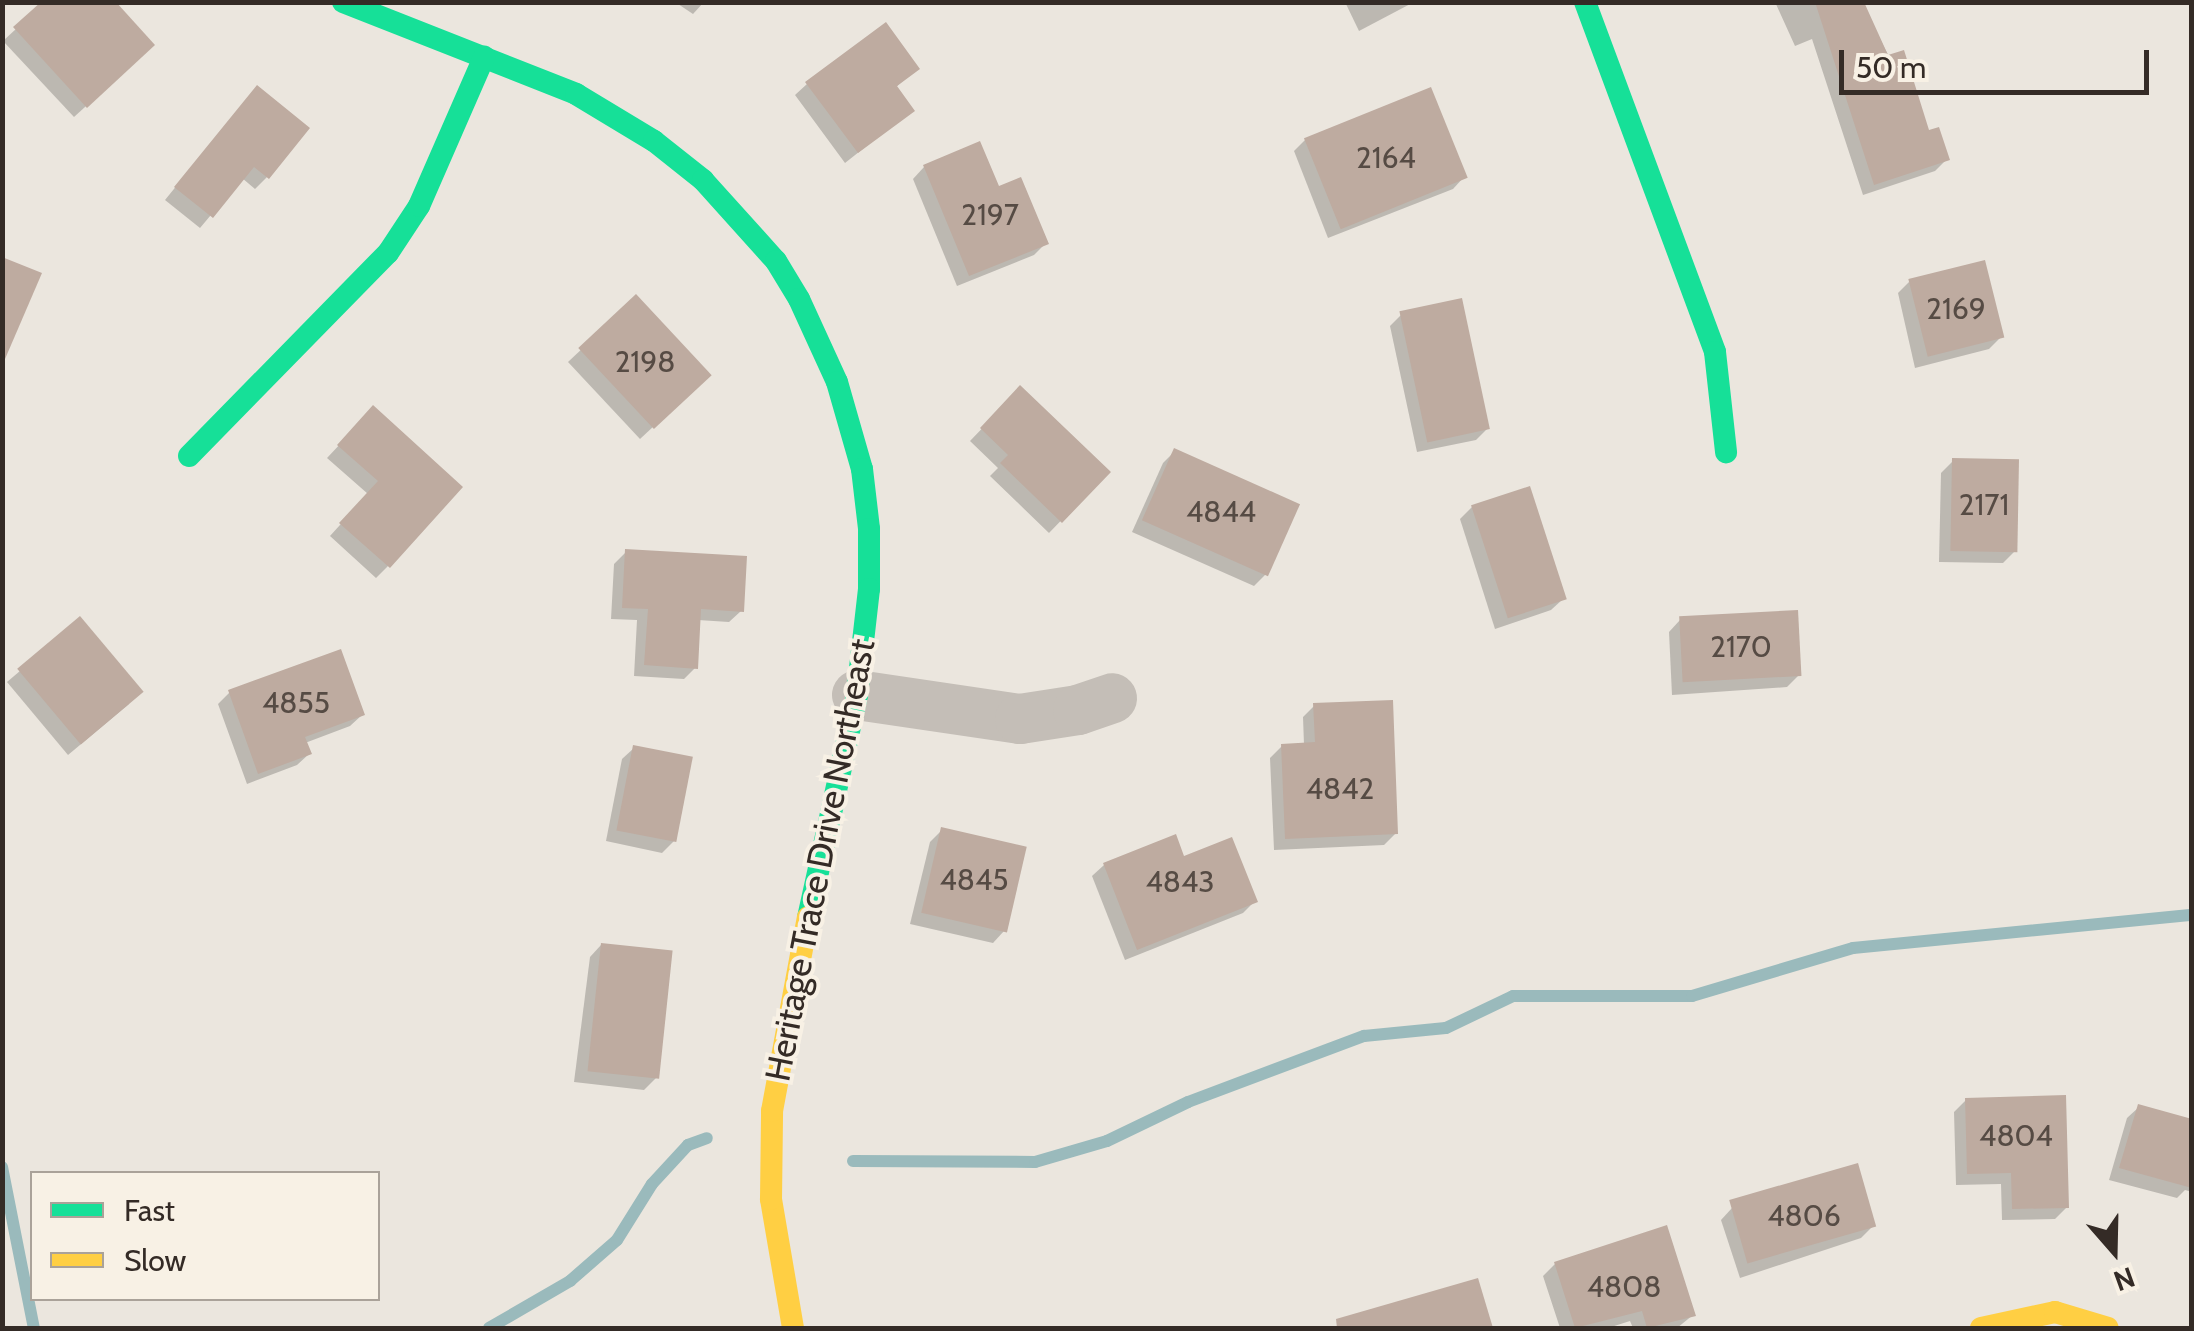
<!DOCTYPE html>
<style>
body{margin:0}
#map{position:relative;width:2194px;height:1331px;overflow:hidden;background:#ebe6de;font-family:Cabin,sans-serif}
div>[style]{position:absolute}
.shadow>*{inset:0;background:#0003}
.stream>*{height:12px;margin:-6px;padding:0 6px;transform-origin:6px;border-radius:6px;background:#9ababc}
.building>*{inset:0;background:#beaba0;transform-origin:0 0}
.street>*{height:50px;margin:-25px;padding:0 25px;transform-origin:25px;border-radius:25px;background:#c4beb7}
.fast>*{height:22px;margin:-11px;padding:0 11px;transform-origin:11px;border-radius:11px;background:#16e098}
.slow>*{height:22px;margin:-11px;padding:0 11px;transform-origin:11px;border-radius:11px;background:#ffcf43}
span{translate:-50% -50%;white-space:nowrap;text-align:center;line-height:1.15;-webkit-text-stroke:8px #f8f1e5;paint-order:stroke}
.number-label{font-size:30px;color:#564b44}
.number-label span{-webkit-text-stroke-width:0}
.street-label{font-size:35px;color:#342b26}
.frame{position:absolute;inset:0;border:5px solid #342b26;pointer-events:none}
.legend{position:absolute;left:30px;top:1171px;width:350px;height:130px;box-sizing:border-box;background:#f8f1e5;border:2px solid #aaa299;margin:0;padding:12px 18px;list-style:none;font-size:30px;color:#342b26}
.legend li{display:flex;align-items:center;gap:20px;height:50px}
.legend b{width:50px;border:2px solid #aaa299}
.north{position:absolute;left:2064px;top:1201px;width:100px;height:100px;-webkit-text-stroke:8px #f8f1e5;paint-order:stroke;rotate:160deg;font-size:28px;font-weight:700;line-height:40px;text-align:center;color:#342b26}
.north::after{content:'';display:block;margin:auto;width:35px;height:45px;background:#342b26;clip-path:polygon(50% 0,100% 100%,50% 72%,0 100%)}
.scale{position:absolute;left:1839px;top:50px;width:310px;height:45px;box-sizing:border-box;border:5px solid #342b26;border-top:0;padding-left:12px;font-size:30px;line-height:35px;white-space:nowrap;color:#342b26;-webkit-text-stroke:8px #f8f1e5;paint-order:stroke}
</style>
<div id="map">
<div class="shadow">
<i style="clip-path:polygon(45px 2px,140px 57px,74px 117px,3px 41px)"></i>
<i style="clip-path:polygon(675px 2px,704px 2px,693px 14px)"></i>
<i style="clip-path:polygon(1345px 2px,1414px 2px,1359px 31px)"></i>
<i style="clip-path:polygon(1775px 2px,1861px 2px,1928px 133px,1947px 159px,1935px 171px,1863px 195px,1812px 39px,1795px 46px)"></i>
<i style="clip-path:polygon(917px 68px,895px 88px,912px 110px,845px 163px,795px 95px,807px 84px)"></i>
<i style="clip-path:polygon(246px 100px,267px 177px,255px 189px,242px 178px,200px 228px,165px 200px)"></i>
<i style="clip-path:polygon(1305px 140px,1464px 177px,1453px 189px,1328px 238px,1294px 151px)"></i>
<i style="clip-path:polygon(924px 167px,997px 190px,1046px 243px,1034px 255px,957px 286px,913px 179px)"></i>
<i style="clip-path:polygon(1909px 282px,2001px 337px,1989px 349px,1915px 368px,1898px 293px)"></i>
<i style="clip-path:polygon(636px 298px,697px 386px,640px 439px,568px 362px)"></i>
<i style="clip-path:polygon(1402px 314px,1488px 428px,1476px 440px,1417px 452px,1390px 326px)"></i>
<i style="clip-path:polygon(1020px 389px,1108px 472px,1049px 533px,990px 476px,998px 468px,970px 441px)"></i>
<i style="clip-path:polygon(373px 409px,388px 566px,376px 578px,330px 536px,368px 494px,327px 458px)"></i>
<i style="clip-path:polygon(1175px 451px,1266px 574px,1254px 586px,1132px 532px,1163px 463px)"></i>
<i style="clip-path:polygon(1953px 461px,2015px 551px,2003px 563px,1939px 562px,1941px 473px)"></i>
<i style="clip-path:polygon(1472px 507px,1563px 599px,1551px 610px,1495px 629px,1460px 519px)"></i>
<i style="clip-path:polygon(626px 552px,741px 611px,729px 622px,698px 620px,695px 668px,684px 679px,634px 676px,637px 620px,611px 619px,614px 564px)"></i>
<i style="clip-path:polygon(80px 620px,129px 704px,68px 755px,7px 682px)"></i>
<i style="clip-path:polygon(1680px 620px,1799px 675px,1787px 687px,1672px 695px,1669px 632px)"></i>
<i style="clip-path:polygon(230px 692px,362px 715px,350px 726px,305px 743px,309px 754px,297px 765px,247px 784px,218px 704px)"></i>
<i style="clip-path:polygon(1314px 706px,1396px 833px,1384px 845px,1274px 850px,1270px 758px,1282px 746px,1304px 745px,1303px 717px)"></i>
<i style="clip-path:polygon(634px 748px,674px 841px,662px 853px,606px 841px,622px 759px)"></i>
<i style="clip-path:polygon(942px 830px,1004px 931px,993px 943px,910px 924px,930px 842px)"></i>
<i style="clip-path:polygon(1183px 859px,1255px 901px,1243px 913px,1125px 960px,1092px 876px,1104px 865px)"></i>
<i style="clip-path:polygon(601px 945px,656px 1078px,644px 1090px,574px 1082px,590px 957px)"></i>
<i style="clip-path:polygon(1966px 1100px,2067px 1207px,2055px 1219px,2002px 1220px,2001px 1184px,1956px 1185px,1954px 1112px)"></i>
<i style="clip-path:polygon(2139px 1107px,2192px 1121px,2192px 1192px,2185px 1190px,2177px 1198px,2109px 1180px,2127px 1118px)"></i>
<i style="clip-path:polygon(1732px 1208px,1873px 1226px,1861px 1238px,1740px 1278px,1721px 1220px)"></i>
<i style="clip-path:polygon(1555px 1264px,1693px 1315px,1677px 1328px,1633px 1328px,1630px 1321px,1608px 1328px,1560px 1328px,1543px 1276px)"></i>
<i style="clip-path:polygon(1476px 1281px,1490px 1328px,1359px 1328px,1358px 1324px)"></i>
</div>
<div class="stream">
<i style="left:853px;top:1161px;width:182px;rotate:0.3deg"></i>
<i style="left:1035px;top:1162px;width:75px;rotate:-16.3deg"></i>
<i style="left:1107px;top:1141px;width:90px;rotate:-25.7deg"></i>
<i style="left:1188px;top:1102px;width:188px;rotate:-20.6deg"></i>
<i style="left:1364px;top:1036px;width:82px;rotate:-5.6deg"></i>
<i style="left:1446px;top:1028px;width:74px;rotate:-25.5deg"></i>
<i style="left:1513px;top:996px;width:179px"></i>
<i style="left:1692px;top:996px;width:168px;rotate:-16.6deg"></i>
<i style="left:1853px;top:948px;width:341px;rotate:-5.6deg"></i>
<i style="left:2px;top:1167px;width:164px;rotate:78.8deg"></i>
<i style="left:489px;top:1328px;width:94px;rotate:-30.1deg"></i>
<i style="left:570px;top:1281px;width:62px;rotate:-41.1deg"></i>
<i style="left:617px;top:1240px;width:66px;rotate:-58deg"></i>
<i style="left:652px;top:1184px;width:53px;rotate:-47.3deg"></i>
<i style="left:688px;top:1145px;width:20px;rotate:-20deg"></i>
</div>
<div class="building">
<i style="clip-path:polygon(41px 2px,116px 2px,155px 45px,87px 108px,13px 27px)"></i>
<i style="clip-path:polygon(1815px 2px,1864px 2px,1888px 55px,1904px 50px,1929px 130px,1939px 127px,1950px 160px,1874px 185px)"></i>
<i style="clip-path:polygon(886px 22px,920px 69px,897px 86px,915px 111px,858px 153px,805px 82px)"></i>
<i style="clip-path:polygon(257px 85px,310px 128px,269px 179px,254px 167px,213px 218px,174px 187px)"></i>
<i style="left:1431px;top:87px;width:98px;height:137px;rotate:68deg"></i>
<i style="clip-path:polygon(980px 141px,999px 186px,1021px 177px,1049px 244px,969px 276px,923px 165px)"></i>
<i style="clip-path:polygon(2px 257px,42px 273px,2px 366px)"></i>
<i style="left:1985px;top:260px;width:80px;height:79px;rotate:76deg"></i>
<i style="left:636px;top:294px;width:111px;height:79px;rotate:47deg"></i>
<i style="left:1462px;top:298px;width:134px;height:64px;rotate:78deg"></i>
<i style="clip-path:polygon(1020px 385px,1111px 472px,1062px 523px,1000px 463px,1008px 455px,980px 428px)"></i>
<i style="clip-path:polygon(373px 405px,463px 487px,390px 568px,339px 523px,378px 481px,337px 445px)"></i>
<i style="left:1174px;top:448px;width:138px;height:79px;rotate:24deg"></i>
<i style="left:1952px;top:458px;width:67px;height:93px;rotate:1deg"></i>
<i style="left:1530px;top:486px;width:119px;height:62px;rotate:72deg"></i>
<i style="clip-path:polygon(625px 549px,747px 556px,744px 612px,701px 609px,698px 669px,644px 665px,648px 609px,622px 608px)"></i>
<i style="left:1798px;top:610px;width:66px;height:119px;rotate:87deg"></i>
<i style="left:80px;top:616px;width:99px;height:82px;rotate:50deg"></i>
<i style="clip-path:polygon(341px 649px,365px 715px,305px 737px,312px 754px,258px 774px,228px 690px)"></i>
<i style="clip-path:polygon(1393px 700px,1398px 834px,1285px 839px,1281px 744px,1315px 742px,1313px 703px)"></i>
<i style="left:633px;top:745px;width:61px;height:87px;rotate:11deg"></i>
<i style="left:941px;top:827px;width:88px;height:88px;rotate:13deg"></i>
<i style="clip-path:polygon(1176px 834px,1184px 856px,1232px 837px,1258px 902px,1137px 950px,1103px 863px)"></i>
<i style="left:601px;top:943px;width:72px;height:129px;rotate:6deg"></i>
<i style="clip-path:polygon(2066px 1095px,2069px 1208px,2012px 1209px,2011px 1173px,1967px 1174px,1965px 1098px)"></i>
<i style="clip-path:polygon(2138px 1104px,2192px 1119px,2192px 1188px,2119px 1168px)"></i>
<i style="left:1858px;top:1163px;width:66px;height:134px;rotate:74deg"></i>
<i style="clip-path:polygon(1667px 1225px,1696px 1316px,1647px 1328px,1642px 1311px,1575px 1328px,1554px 1262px)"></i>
<i style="clip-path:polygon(1478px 1278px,1493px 1328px,1337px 1328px,1336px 1319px)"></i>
</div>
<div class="street">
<i style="left:857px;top:695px;width:165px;rotate:8.4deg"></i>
<i style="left:1020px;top:719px;width:59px;rotate:-8.8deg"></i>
<i style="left:1078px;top:710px;width:36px;rotate:-19deg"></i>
</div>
<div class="fast">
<i style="left:343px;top:2px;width:251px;rotate:21.5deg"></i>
<i style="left:576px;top:94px;width:91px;rotate:31.1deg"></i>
<i style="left:654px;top:141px;width:63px;rotate:38.5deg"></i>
<i style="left:703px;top:180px;width:109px;rotate:48deg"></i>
<i style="left:776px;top:261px;width:44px;rotate:58.8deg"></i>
<i style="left:799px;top:299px;width:91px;rotate:65.4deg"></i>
<i style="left:837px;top:382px;width:91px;rotate:74deg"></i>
<i style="left:862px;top:469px;width:60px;rotate:83.3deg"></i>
<i style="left:869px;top:529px;width:60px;rotate:90deg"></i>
<i style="left:869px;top:589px;width:107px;rotate:96.5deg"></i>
<i style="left:857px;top:695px;width:227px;rotate:102.4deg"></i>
<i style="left:1585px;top:2px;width:373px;rotate:69.6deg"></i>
<i style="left:1715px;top:352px;width:101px;rotate:83.7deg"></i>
<i style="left:189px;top:456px;width:284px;rotate:-45.6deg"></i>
<i style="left:388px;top:253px;width:56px;rotate:-56.6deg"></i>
<i style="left:419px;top:206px;width:163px;rotate:-66.4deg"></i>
</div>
<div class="slow">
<i style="left:793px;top:1328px;width:131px;rotate:-99.7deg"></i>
<i style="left:771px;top:1199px;width:88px;rotate:-89.3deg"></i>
<i style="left:772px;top:1111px;width:197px;rotate:-79.5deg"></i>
<i style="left:1981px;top:1328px;width:76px;rotate:-12.2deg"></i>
<i style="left:2055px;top:1312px;width:55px;rotate:16.8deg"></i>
</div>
<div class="number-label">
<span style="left:1386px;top:158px">2164</span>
<span style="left:990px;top:215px">2197</span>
<span style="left:1956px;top:309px">2169</span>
<span style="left:645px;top:362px">2198</span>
<span style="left:1984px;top:505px">2171</span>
<span style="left:1221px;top:512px">4844</span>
<span style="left:1741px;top:647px">2170</span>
<span style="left:296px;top:703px">4855</span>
<span style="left:1340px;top:789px">4842</span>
<span style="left:974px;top:880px">4845</span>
<span style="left:1180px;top:882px">4843</span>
<span style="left:2016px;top:1136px">4804</span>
<span style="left:1804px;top:1216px">4806</span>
<span style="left:1624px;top:1287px">4808</span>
</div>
<div class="street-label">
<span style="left:820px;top:860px;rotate:-79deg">Heritage Trace Drive Northeast</span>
</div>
<div class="frame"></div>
<ul class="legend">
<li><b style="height:12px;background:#16e098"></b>Fast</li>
<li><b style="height:12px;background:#ffcf43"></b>Slow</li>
</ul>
<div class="north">N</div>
<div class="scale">50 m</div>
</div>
